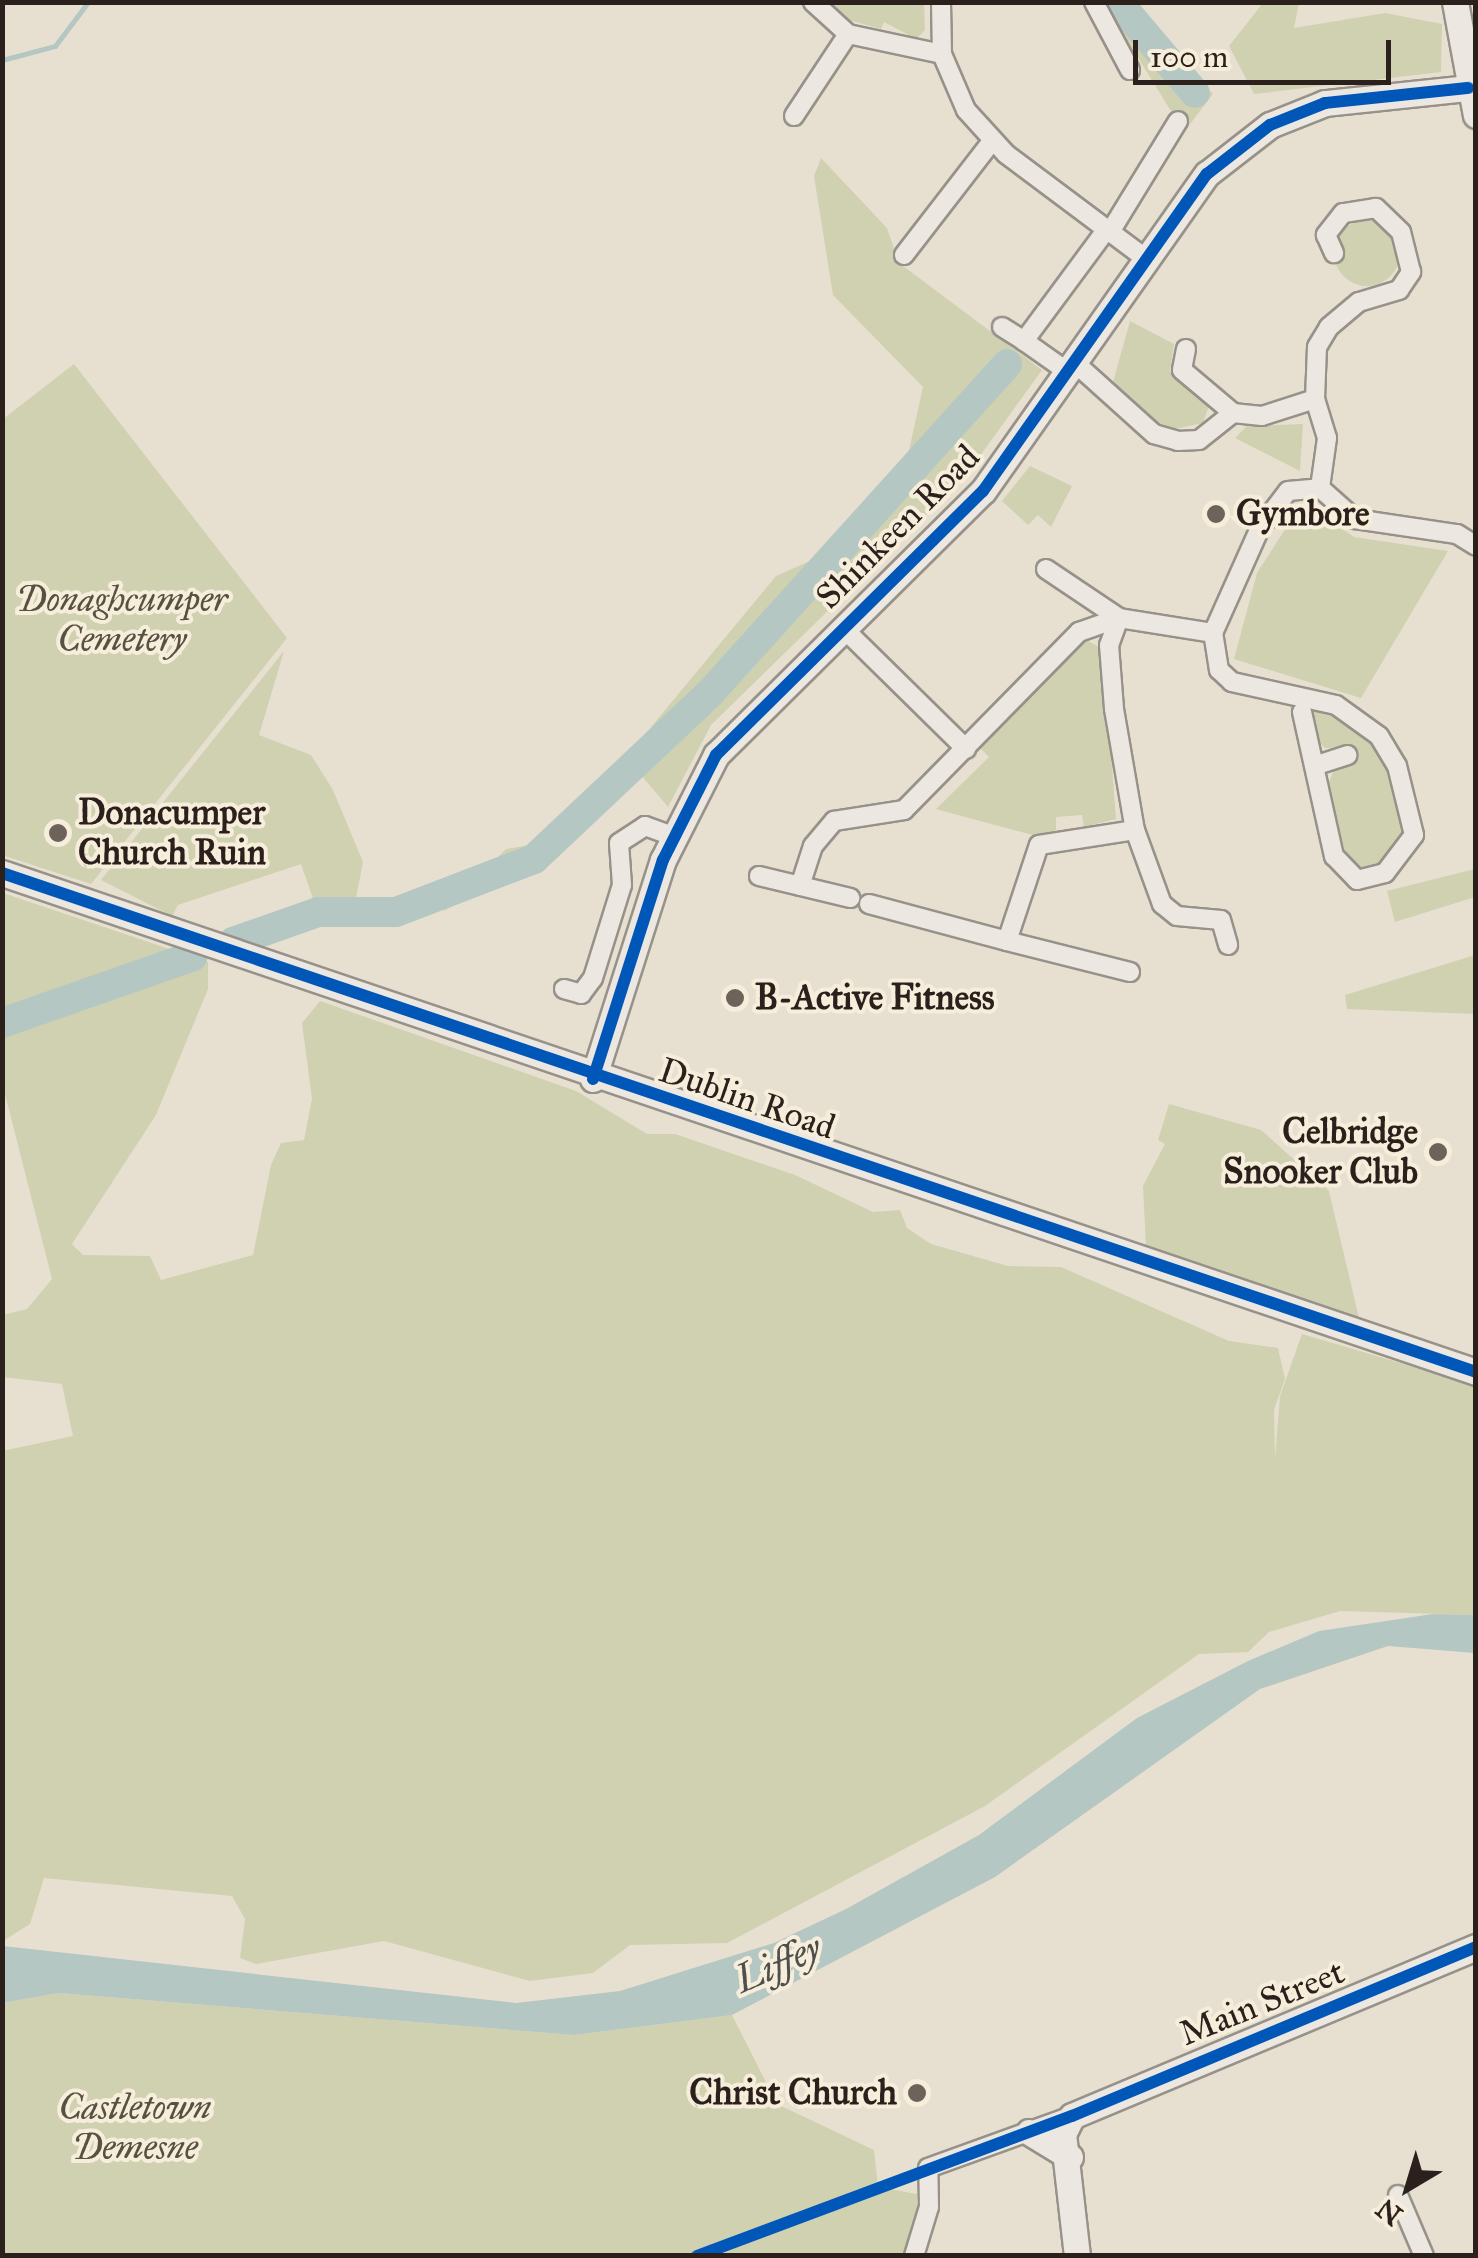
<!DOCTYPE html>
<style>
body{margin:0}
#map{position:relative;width:1478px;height:2258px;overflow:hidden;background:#e7e0d1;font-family:"IM FELL Great Primer",serif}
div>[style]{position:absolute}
.green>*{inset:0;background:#cfd1b0}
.round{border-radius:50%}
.water>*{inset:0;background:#b4c7c3}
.stream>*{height:5px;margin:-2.5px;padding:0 2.5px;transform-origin:2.5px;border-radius:2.5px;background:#b4c7c3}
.river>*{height:30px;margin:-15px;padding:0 15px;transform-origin:15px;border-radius:15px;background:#b4c7c3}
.roads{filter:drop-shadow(2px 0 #979289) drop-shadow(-2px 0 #979289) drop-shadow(0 2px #979289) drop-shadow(0 -2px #979289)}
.street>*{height:18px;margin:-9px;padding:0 9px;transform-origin:9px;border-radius:9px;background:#ece8e1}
.secondary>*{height:25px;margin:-12.5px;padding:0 12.5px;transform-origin:12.5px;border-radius:12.5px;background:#ece8e1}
.cycleway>*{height:12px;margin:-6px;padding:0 6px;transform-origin:6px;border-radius:6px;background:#0057b8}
.dots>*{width:28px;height:28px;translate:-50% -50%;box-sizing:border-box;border:5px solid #f6eddb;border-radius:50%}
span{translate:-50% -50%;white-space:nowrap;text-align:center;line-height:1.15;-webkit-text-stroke:8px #f6eddb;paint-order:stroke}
.poi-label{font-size:35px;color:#2c201c;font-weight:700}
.left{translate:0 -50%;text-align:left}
.right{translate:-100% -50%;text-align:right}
.street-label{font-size:35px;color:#2c201c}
.park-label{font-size:35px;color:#575140;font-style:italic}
.water-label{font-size:38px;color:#4e4f4c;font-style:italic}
.frame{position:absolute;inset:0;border:5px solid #2c201c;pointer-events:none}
.north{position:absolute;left:1358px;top:2138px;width:100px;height:100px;-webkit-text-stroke:8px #f6eddb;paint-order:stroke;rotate:218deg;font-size:28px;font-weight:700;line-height:40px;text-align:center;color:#2c201c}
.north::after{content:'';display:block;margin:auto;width:35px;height:45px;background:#2c201c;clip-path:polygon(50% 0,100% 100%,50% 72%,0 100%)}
.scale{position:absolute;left:1133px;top:40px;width:258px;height:45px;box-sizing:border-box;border:5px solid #2c201c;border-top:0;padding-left:12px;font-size:30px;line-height:35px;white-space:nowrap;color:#2c201c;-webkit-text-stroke:8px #f6eddb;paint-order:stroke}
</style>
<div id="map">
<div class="green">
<i style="clip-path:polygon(831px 3px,924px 3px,925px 30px,916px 39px,884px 22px,881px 29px,849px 20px)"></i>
<i style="clip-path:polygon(1104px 3px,1124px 3px,1213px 94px,1184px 132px)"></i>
<i style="clip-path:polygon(1263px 3px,1299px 3px,1294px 28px,1385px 13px,1442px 24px,1441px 72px,1254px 94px,1229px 46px)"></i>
<i style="clip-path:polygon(821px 158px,887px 228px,899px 263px,1042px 370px,964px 478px,711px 725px,668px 807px,641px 775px,578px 832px,442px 912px,506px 849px,536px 844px,613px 773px,776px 576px,828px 553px,902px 482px,923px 387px,833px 295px,814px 176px)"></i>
<i class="round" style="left:1334px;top:220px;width:66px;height:66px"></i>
<i style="clip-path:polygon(1130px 321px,1174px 344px,1170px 371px,1211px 400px,1203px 423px,1175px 429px,1151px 419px,1113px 382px)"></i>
<i style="clip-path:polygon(74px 364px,287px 638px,91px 884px,2px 855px,3px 419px)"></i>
<i style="clip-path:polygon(1303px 424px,1300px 471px,1235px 438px,1247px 426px)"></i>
<i style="clip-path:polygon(1030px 466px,1072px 486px,1051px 527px,1038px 515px,1028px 525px,1002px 501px)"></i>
<i style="clip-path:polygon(1313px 509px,1354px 537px,1448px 551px,1361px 698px,1234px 659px,1257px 573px,1289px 523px)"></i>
<i style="clip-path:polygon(1086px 640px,1103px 649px,1116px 819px,1084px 827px,1082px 815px,1056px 817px,1056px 830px,1036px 836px,936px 809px,989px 757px,978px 746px)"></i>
<i style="clip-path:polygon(284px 651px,259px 735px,311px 755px,333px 790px,363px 862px,353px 913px,318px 913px,301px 864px,178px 905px,172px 916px,101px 880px)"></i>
<i style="clip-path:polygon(1311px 704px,1368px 736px,1391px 776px,1405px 841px,1373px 872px,1349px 865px,1326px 789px,1334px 770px,1351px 764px,1348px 747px,1325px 748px,1315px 738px)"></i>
<i style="clip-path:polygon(1475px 869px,1475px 897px,1395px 922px,1387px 891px)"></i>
<i style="clip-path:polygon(3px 893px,208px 962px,208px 989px,156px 1115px,72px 1244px,83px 1255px,150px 1256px,161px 1280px,253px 1255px,271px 1165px,281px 1143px,304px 1140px,312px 1099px,302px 1023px,320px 1001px,576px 1091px,647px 1134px,675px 1134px,795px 1175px,873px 1212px,900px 1210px,907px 1228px,931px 1244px,1008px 1266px,1061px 1267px,1229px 1341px,1278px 1348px,1285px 1379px,1274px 1410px,1275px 1459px,1280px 1396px,1302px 1334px,1475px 1385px,1475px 1615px,1340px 1611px,1269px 1632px,1248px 1652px,1199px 1654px,985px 1806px,727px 1943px,630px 1945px,593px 1973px,530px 1981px,384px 1941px,256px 1964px,240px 1958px,245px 1919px,232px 1896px,44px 1878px,30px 1924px,3px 1941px,2px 1451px,73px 1436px,62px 1384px,3px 1377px,3px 1315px,27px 1309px,52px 1279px,3px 1086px)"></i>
<i style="clip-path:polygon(1475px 955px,1475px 1014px,1347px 1009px,1345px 995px)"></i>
<i style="clip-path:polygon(1169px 1104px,1261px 1130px,1329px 1191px,1359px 1318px,1146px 1247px,1143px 1186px,1165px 1144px,1158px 1140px)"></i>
<i style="clip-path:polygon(58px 1993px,574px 2035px,732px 2015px,777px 2104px,874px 2150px,878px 2187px,917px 2194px,918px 2215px,905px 2255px,3px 2256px,3px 2003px)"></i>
</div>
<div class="water">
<i style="clip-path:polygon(1433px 1614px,1475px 1615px,1475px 1653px,1388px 1646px,1260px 1689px,995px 1877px,732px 2015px,574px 2035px,58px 1993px,3px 2003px,3px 1946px,516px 2003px,620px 1991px,774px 1943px,846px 1909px,979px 1835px,1137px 1718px,1248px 1661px,1319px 1631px)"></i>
</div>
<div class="stream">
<i style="left:2px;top:60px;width:55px;rotate:-14.8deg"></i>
<i style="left:55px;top:46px;width:55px;rotate:-53.1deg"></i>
</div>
<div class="river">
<i style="left:1118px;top:2px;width:119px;rotate:49.8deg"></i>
<i style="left:233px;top:942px;width:90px;rotate:-19.4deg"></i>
<i style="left:318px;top:912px;width:78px"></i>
<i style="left:396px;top:912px;width:148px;rotate:-21deg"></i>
<i style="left:534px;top:859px;width:242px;rotate:-43.3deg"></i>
<i style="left:710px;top:693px;width:443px;rotate:-47.9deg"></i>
<i style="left:2px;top:1023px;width:202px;rotate:-19.3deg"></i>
</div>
<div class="roads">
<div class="street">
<i style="left:813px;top:2px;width:47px;rotate:42.4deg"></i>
<i style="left:848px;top:34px;width:96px;rotate:12deg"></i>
<i style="left:941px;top:2px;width:52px;rotate:88.9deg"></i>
<i style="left:942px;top:54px;width:61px;rotate:66.8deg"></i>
<i style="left:966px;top:110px;width:59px;rotate:47.7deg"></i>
<i style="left:1006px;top:154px;width:174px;rotate:36.8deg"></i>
<i style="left:1094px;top:2px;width:77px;rotate:62.1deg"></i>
<i style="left:794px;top:116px;width:98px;rotate:-56.6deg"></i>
<i style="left:1110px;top:232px;width:130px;rotate:-58.5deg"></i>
<i style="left:904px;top:255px;width:145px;rotate:-52.3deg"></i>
<i style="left:1002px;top:327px;width:26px;rotate:32deg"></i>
<i style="left:1186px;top:349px;width:21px;rotate:101deg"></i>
<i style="left:1182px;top:370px;width:67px;rotate:40.1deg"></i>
<i style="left:1074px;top:362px;width:108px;rotate:42deg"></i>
<i style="left:1154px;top:434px;width:25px;rotate:16deg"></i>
<i style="left:1178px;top:441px;width:21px;rotate:-3deg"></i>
<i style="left:1199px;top:440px;width:43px;rotate:-38.5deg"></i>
<i style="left:1233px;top:413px;width:29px;rotate:6deg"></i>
<i style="left:1262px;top:416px;width:56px;rotate:-17.8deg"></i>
<i style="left:1315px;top:399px;width:41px;rotate:72.9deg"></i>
<i style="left:1327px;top:438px;width:50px;rotate:98deg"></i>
<i style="left:1068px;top:372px;width:54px;rotate:-144.8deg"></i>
<i style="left:1024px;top:341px;width:138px;rotate:-53.5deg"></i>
<i style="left:1315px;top:399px;width:52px;rotate:-87.8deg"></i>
<i style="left:1317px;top:347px;width:23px;rotate:-59deg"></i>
<i style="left:1329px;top:327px;width:39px;rotate:-40deg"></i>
<i style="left:1359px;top:302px;width:42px;rotate:-16.7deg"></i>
<i style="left:1399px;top:290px;width:22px;rotate:-56deg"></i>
<i style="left:1411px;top:272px;width:41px;rotate:-104deg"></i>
<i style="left:1401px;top:232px;width:35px;rotate:-136deg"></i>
<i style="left:1376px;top:208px;width:33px;rotate:171deg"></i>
<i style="left:1343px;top:213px;width:28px;rotate:128deg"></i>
<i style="left:1326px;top:235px;width:20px;rotate:66deg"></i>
<i style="left:1046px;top:569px;width:88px;rotate:33.9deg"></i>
<i style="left:1119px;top:618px;width:29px;rotate:110deg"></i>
<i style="left:1109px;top:645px;width:64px;rotate:85.5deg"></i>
<i style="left:1114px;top:709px;width:123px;rotate:80.2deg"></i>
<i style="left:1135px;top:830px;width:79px;rotate:70deg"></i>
<i style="left:1162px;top:904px;width:19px;rotate:39deg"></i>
<i style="left:1177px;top:916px;width:44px;rotate:5.2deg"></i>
<i style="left:1221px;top:920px;width:26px;rotate:74deg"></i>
<i style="left:842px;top:627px;width:174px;rotate:44.5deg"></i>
<i style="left:1302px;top:712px;width:148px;rotate:77.5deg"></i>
<i style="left:1334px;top:856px;width:33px;rotate:46deg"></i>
<i style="left:1357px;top:880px;width:29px;rotate:-14deg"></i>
<i style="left:1385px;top:873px;width:48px;rotate:-52.7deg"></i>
<i style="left:1414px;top:835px;width:71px;rotate:-103.8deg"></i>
<i style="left:1397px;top:766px;width:35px;rotate:-121deg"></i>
<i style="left:1379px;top:736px;width:53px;rotate:-144.2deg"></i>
<i style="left:1336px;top:705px;width:107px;rotate:-167.5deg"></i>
<i style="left:1232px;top:682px;width:18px;rotate:-137deg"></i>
<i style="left:1219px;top:670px;width:37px;rotate:-99deg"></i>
<i style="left:1213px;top:633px;width:115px;rotate:-65.9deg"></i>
<i style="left:1260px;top:528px;width:46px;rotate:-52.9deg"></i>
<i style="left:1288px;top:491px;width:32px;rotate:-5deg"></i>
<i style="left:1320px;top:488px;width:47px;rotate:41.5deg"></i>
<i style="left:1355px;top:519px;width:103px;rotate:8.4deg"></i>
<i style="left:1457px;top:534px;width:22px;rotate:32deg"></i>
<i style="left:1317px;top:765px;width:32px;rotate:-18deg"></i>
<i style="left:759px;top:876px;width:94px;rotate:13.6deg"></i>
<i style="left:800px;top:886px;width:42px;rotate:-72deg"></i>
<i style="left:813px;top:846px;width:33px;rotate:-50deg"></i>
<i style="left:834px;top:821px;width:71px;rotate:-8.9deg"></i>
<i style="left:904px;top:810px;width:250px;rotate:-45.5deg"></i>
<i style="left:1079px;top:632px;width:42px;rotate:-19.3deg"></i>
<i style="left:1119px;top:618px;width:95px;rotate:9.1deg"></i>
<i style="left:869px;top:904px;width:143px;rotate:15deg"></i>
<i style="left:1130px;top:972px;width:127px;rotate:-165.9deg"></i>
<i style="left:1007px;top:941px;width:101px;rotate:-71.6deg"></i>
<i style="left:1039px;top:845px;width:97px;rotate:-8.9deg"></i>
<i style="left:564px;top:989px;width:18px;rotate:16deg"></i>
<i style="left:581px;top:994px;width:20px;rotate:-53deg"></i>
<i style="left:593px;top:978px;width:97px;rotate:-72.7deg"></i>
<i style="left:622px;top:885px;width:42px;rotate:-94.1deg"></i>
<i style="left:619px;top:843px;width:31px;rotate:-33deg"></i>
<i style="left:645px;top:826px;width:30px;rotate:20deg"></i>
<i style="left:1398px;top:2195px;width:66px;rotate:66.9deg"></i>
<i style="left:914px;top:2256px;width:51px;rotate:-73deg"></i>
<i style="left:929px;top:2207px;width:39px;rotate:-91deg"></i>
<i style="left:928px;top:2168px;width:153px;rotate:-19.9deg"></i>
</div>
<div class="secondary">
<i style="left:1455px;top:2px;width:115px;rotate:79.5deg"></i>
<i style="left:2px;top:873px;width:1556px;rotate:18.7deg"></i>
<i style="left:593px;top:1079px;width:230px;rotate:-72.3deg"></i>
<i style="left:663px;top:860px;width:118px;rotate:-63.2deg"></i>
<i style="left:716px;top:755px;width:375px;rotate:-44.7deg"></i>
<i style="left:983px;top:491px;width:388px;rotate:-54.8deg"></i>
<i style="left:1207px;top:174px;width:80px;rotate:-37.9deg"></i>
<i style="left:1270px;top:125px;width:59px;rotate:-21.8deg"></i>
<i style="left:1325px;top:103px;width:144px;rotate:-6deg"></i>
<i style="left:1029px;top:2132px;width:48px;rotate:31.4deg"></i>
<i style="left:1077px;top:2256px;width:123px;rotate:-96.5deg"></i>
<i style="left:1063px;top:2134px;width:20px;rotate:-63deg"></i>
<i style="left:1072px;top:2116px;width:438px;rotate:-22.7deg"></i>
</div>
</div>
<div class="cycleway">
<i style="left:2px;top:873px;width:1556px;rotate:18.7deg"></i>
<i style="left:593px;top:1079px;width:230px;rotate:-72.3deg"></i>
<i style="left:663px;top:860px;width:118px;rotate:-63.2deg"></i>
<i style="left:716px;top:755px;width:375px;rotate:-44.7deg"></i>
<i style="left:983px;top:491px;width:388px;rotate:-54.8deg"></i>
<i style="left:1207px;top:174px;width:80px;rotate:-37.9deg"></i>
<i style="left:1270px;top:125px;width:59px;rotate:-21.8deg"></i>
<i style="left:1325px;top:103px;width:144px;rotate:-6deg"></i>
<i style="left:697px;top:2256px;width:400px;rotate:-20.5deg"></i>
<i style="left:1072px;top:2116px;width:438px;rotate:-22.7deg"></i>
</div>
<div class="dots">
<i style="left:1216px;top:514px;background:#6d635b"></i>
<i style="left:58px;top:833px;background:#6d635b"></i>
<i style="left:735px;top:998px;background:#6d635b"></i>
<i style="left:1438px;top:1152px;background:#6d635b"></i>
<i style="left:917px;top:2093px;background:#6d635b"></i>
</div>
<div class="poi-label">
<span class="left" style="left:1236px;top:514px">Gymbore</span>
<span class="left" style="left:78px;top:833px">Donacumper<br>Church Ruin</span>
<span class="left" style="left:755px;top:998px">B-Active Fitness</span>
<span class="right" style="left:1418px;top:1152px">Celbridge<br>Snooker Club</span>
<span class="right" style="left:897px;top:2093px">Christ Church</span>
</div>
<div class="street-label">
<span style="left:898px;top:527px;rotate:-45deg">Shinkeen Road</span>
<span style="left:747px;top:1099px;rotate:19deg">Dublin Road</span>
<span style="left:1262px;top:2003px;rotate:-22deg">Main Street</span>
</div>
<div class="park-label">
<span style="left:122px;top:620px">Donaghcumper<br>Cemetery</span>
<span style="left:135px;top:2128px">Castletown<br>Demesne</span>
</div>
<div class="water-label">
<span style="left:778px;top:1964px;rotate:-24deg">Liffey</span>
</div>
<div class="frame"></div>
<div class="north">N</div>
<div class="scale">100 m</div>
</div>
